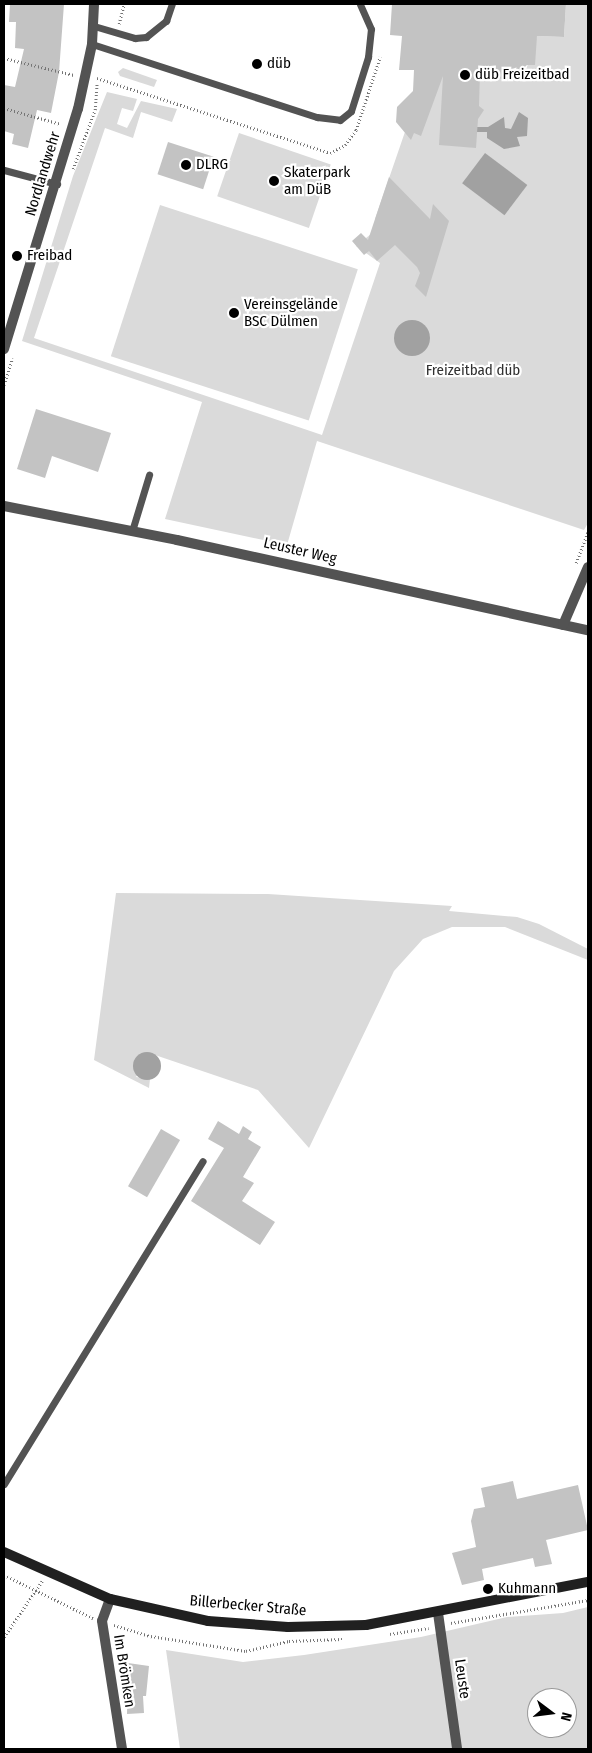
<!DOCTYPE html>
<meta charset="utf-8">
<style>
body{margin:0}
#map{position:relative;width:592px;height:1753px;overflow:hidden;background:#fff;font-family:"Fira Sans Condensed",sans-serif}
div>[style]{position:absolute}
.green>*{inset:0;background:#dadada;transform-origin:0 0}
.water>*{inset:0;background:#a1a1a1;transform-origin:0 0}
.round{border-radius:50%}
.building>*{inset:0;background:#c3c3c3;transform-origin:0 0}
.path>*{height:2.5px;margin-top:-1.25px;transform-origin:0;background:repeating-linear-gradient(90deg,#757575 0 1px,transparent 0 3.5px)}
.service>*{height:7px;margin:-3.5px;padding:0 3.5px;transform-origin:3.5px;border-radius:3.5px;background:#535353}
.minor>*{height:10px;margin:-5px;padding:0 5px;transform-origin:5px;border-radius:5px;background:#535353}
.tertiary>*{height:10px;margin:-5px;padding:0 5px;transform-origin:5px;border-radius:5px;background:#535353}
.secondary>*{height:10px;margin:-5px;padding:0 5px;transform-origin:5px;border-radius:5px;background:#202020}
.dots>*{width:14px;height:14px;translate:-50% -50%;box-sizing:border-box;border:2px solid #fff;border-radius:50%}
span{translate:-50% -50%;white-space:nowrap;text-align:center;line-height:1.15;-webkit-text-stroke:4.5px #fff;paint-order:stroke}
.poi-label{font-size:15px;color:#000}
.left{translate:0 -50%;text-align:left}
.street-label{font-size:15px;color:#000}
.park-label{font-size:15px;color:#313131}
.frame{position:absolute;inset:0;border:5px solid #000;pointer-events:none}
.north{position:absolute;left:527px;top:1688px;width:50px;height:50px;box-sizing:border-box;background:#fff;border:1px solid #999;border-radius:50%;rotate:105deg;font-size:14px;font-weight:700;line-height:20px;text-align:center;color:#000}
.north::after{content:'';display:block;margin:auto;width:18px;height:22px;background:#000;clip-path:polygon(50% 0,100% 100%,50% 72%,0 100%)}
</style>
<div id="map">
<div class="green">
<i style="clip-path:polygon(566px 4px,588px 4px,588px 523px,584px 530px,317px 441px,287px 545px,165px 519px,202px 402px,22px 341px,73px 176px,107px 92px,137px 99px,133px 111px,122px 108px,117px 124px,127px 128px,141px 101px,177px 109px,172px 122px,141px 112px,133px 138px,105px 128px,34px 338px,322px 435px,380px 263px,356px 246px,381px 226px,375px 219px,428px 65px,485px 72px,501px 79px,514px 77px,526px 70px,537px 36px,564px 37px)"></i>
<i style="clip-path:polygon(123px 68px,157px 80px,154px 87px,120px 76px,118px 72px)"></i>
<i style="left:239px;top:133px;width:97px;height:67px;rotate:19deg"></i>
<i style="left:160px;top:205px;width:208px;height:159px;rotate:18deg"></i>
<i style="clip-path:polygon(116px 893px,268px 894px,452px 906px,449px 911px,517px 917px,539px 924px,588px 949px,588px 960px,505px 927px,452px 927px,423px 939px,394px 971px,309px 1148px,258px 1090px,152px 1054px,136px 1077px,150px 1079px,149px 1088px,94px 1060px)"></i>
<i style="clip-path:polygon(evenodd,588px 1607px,588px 1749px,180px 1749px,166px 1650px,243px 1662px,304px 1655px,421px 1637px,507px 1617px,563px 1613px,588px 1607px,537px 1698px,567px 1698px,567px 1728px,537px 1728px,537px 1698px)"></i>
</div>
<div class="water">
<i style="clip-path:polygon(519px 112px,528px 118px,527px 136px,517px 137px,520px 146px,504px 149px,487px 138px,487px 132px,477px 132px,477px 127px,488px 127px,504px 117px,505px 128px,511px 129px)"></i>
<i style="left:485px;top:153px;width:53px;height:38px;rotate:37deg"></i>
<i class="round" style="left:394px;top:320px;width:36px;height:36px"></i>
<i class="round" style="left:133px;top:1052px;width:28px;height:28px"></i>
</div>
<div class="building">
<i style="clip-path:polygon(10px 4px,64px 4px,59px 72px,51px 113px,37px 110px,28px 148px,12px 144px,14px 134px,4px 131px,4px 85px,15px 87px,24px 49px,15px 48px,16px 22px,9px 22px)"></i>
<i style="clip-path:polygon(392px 4px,566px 4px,564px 37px,537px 36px,535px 65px,527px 65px,514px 77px,501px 79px,480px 72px,479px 106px,484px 110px,478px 119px,476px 148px,439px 145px,443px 76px,421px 136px,414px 133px,411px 140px,396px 122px,397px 107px,413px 91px,414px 70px,399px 70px,402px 36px,390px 35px)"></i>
<i style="left:168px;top:142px;width:48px;height:34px;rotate:18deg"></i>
<i style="clip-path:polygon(389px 177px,430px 219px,433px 204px,449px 221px,426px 297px,415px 286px,420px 273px,417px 267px,395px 245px,377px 261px,369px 251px,364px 255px,352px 241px,361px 233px,368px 240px)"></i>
<i style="clip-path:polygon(36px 409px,111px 433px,98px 472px,52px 456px,45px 478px,17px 469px)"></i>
<i style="clip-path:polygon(218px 1121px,239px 1134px,243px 1126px,252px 1132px,248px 1139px,261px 1147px,243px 1177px,254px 1183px,242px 1201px,275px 1222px,260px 1245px,191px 1201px,224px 1148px,208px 1139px)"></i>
<i style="left:161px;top:1129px;width:22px;height:66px;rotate:30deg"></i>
<i style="clip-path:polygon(513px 1481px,517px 1499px,578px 1485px,588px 1530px,546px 1540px,552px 1564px,535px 1567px,533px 1558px,482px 1569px,484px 1580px,462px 1585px,452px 1553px,476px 1547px,471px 1521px,474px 1509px,485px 1507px,481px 1488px)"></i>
<i style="clip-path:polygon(128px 1663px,149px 1666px,146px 1696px,143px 1696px,144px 1713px,127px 1714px)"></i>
</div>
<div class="path">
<i style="left:119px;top:24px;width:21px;rotate:-76deg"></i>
<i style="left:4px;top:58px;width:72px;rotate:13.7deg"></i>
<i style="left:97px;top:78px;width:245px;rotate:17.8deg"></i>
<i style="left:330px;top:153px;width:17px;rotate:-28deg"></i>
<i style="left:345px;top:145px;width:19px;rotate:-54deg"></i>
<i style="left:356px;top:130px;width:77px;rotate:-71.8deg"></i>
<i style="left:4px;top:108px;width:59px;rotate:15.7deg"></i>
<i style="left:73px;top:169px;width:63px;rotate:-69.6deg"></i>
<i style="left:95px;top:110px;width:26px;rotate:-86deg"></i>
<i style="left:4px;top:385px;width:28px;rotate:-73deg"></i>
<i style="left:576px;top:563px;width:33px;rotate:-69deg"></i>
<i style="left:4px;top:1575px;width:99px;rotate:25.8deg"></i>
<i style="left:451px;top:1623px;width:139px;rotate:-9.5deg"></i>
<i style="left:114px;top:1625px;width:39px;rotate:17deg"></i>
<i style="left:151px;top:1636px;width:96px;rotate:9deg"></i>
<i style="left:246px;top:1651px;width:44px;rotate:-13.1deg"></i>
<i style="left:289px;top:1641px;width:53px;rotate:-2.2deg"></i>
<i style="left:390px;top:1634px;width:39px;rotate:-9deg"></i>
<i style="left:4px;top:1637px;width:68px;rotate:-55.8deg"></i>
</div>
<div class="service">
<i style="left:94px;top:26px;width:43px;rotate:16.3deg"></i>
<i style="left:135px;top:38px;width:11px;rotate:-5deg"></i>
<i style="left:146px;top:37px;width:26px;rotate:-39deg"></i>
<i style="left:166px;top:21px;width:18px;rotate:-71deg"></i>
<i style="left:92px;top:44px;width:237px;rotate:18deg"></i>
<i style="left:317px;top:117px;width:23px;rotate:7deg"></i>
<i style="left:340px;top:120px;width:14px;rotate:-39deg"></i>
<i style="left:351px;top:111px;width:57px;rotate:-72.5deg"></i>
<i style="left:368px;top:57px;width:28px;rotate:-84deg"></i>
<i style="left:371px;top:29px;width:27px;rotate:-114deg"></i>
<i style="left:4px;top:170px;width:55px;rotate:14.8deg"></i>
<i style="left:132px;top:531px;width:59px;rotate:-73.1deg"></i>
<i style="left:4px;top:1484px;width:379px;rotate:-58.4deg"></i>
</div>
<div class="minor">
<i style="left:4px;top:506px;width:176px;rotate:11.1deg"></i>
<i style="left:177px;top:540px;width:421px;rotate:12.4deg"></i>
<i style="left:563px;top:625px;width:63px;rotate:-66.7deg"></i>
<i style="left:110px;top:1599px;width:23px;rotate:110deg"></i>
<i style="left:102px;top:1621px;width:130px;rotate:81.1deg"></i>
<i style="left:438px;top:1613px;width:137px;rotate:82deg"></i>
</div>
<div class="tertiary">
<i style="left:4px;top:349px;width:251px;rotate:-72.9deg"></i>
<i style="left:78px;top:109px;width:66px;rotate:-77.8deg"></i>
<i style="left:92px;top:44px;width:40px;rotate:-87.1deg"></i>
</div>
<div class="secondary">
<i style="left:4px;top:1552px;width:116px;rotate:23.9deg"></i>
<i style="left:110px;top:1599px;width:100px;rotate:12.7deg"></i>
<i style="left:208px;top:1621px;width:80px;rotate:4.3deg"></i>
<i style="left:288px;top:1627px;width:78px;rotate:-1.5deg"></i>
<i style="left:366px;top:1625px;width:226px;rotate:-11deg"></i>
</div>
<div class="dots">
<i style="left:257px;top:64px;background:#000"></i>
<i style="left:465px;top:75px;background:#000"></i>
<i style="left:186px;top:165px;background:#000"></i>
<i style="left:274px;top:181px;background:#000"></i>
<i style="left:17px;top:256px;background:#000"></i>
<i style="left:234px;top:313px;background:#000"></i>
<i style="left:488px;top:1589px;background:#000"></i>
</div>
<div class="poi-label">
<span class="left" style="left:267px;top:64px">düb</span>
<span class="left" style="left:475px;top:75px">düb Freizeitbad</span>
<span class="left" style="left:196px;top:165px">DLRG</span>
<span class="left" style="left:284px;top:181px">Skaterpark<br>am DüB</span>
<span class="left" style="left:27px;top:256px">Freibad</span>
<span class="left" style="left:244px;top:313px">Vereinsgelände<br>BSC Dülmen</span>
<span class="left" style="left:498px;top:1589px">Kuhmann</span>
</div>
<div class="street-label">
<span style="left:43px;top:174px;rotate:-73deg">Nordlandwehr</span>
<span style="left:300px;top:551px;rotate:13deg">Leuster Weg</span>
<span style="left:248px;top:1606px;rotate:5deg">Billerbecker Straße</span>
<span style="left:124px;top:1671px;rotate:81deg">Im Brömken</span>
<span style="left:462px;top:1679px;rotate:82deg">Leuste</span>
</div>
<div class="park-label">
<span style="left:473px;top:371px">Freizeitbad düb</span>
</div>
<div class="frame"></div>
<div class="north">N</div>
</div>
